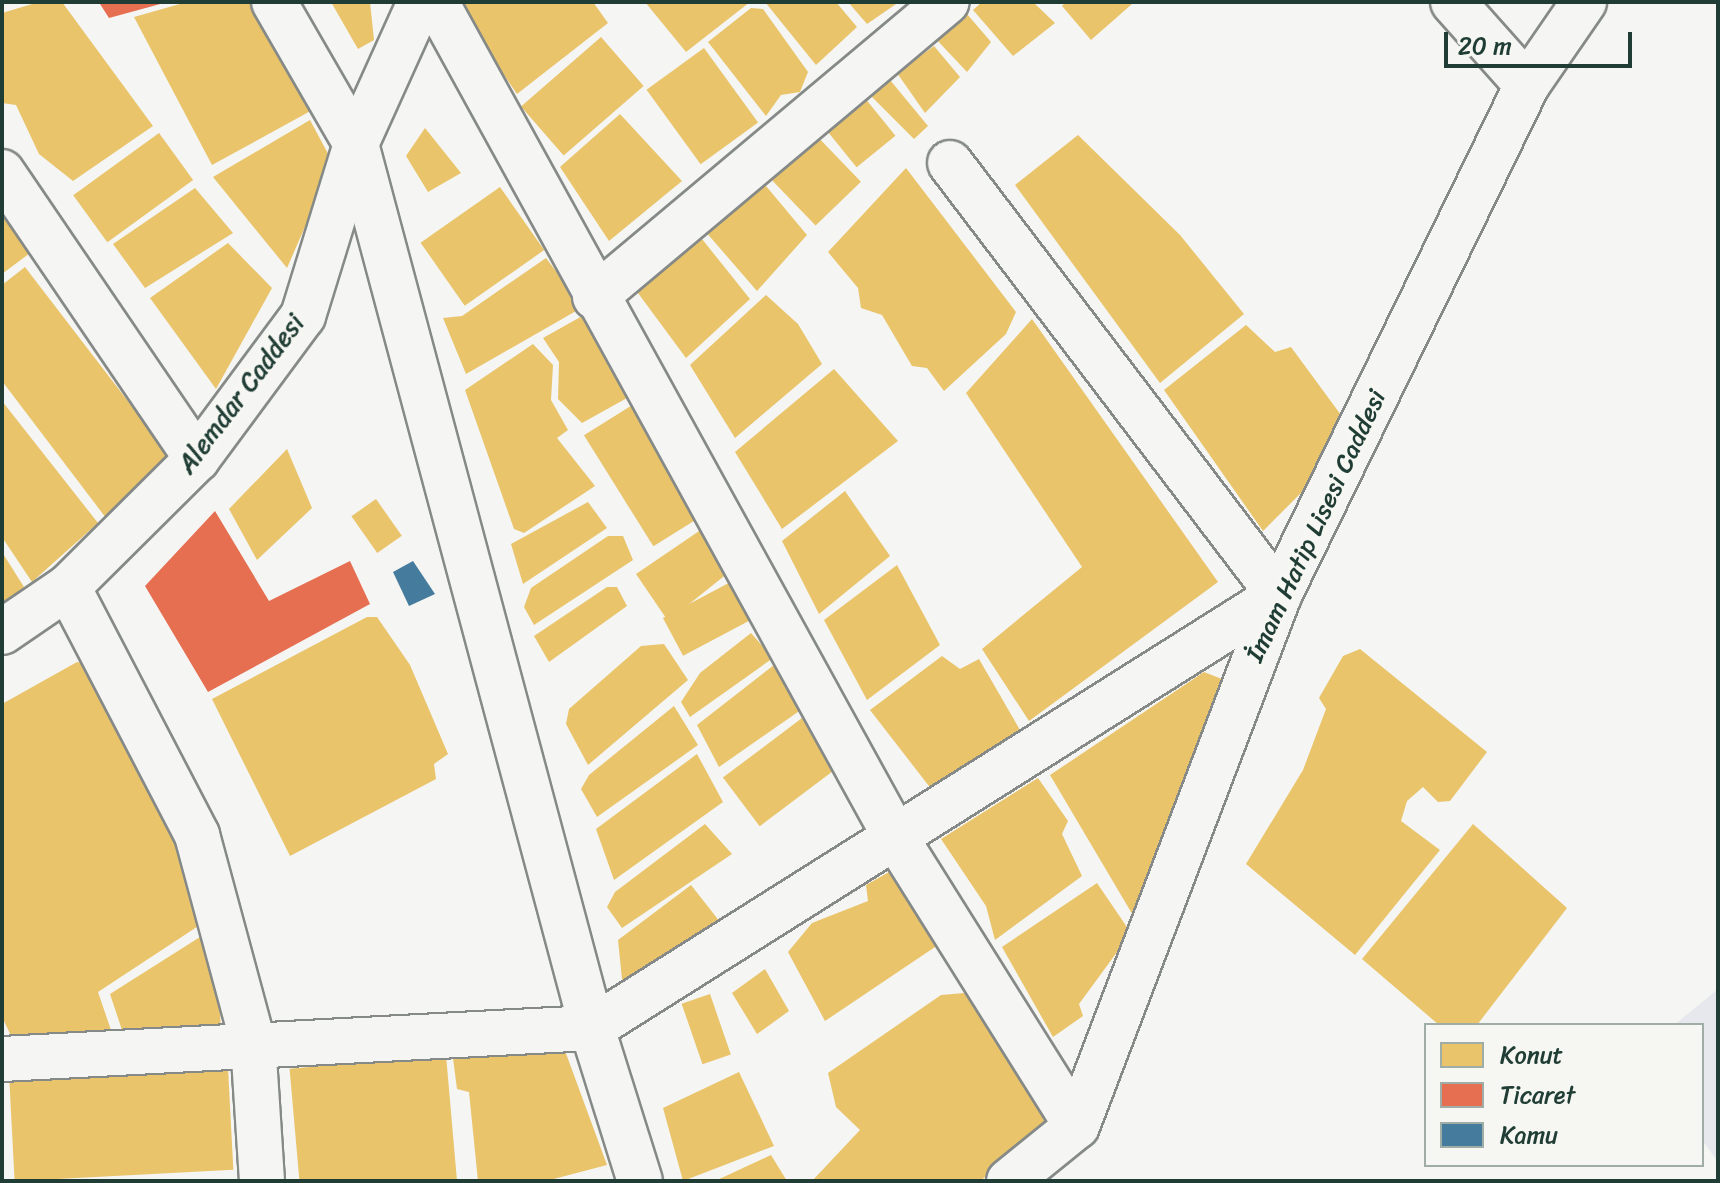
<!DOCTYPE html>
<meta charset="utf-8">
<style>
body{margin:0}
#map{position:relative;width:1720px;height:1183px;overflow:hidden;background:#f5f5f3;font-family:Sriracha,sans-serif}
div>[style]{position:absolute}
.built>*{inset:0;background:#e7e8ed}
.homes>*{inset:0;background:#e9c46a;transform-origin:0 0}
.shops>*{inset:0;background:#e76f51}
.public>*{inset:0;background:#457b9d}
.roads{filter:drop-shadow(2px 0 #858a88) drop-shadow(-2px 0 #858a88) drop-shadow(0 2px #858a88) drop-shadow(0 -2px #858a88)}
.minor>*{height:44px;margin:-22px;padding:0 22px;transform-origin:22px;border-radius:22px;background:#f5f5f3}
span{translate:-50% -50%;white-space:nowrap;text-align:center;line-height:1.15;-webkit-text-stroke:8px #f6f6f2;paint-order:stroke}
.street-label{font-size:26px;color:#1f3d34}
.frame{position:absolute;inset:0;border:4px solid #1f3d34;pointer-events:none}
.legend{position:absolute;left:1424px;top:1023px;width:280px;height:144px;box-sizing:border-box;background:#f6f6f2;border:2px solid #a0aca6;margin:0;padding:10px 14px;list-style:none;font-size:24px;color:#1f3d34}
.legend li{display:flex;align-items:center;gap:16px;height:40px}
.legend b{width:40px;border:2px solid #a0aca6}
.scale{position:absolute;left:1444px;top:32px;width:188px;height:36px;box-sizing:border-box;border:4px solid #1f3d34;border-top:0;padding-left:10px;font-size:24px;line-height:28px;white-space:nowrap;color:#1f3d34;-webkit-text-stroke:6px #f6f6f2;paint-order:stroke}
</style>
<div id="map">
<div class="built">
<i style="clip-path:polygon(1718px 989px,1718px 1162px,1702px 1140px,1702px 1025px,1674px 1025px)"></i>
</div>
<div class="homes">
<i style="clip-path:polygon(39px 2px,62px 2px,153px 126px,73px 181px,39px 154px,16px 105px,2px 103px,2px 13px)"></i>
<i style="clip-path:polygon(187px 2px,253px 2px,316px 108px,212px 165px,134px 17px)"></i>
<i style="clip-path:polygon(331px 2px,370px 2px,374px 40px,358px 49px)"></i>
<i style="clip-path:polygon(454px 2px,593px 2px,608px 23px,517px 94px)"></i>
<i style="clip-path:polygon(645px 2px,750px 2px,686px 52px)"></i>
<i style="clip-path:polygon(765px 2px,836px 2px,857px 27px,816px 65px)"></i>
<i style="clip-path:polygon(848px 2px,899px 2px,867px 24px)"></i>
<i style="clip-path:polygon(982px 2px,1033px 2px,1055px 23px,1013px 56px,973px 10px)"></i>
<i style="clip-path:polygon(1066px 2px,1130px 2px,1132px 4px,1091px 40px,1062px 6px)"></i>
<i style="clip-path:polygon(751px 8px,763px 9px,808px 72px,800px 92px,781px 95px,766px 116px,708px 42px)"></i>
<i style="clip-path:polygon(967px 14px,991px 42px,967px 72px,936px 39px)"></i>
<i style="left:601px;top:37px;width:65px;height:106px;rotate:49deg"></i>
<i style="clip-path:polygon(934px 46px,960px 77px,925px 113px,897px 73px)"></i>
<i style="left:704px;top:48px;width:92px;height:71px;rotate:54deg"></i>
<i style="clip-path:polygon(890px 80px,928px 126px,914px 139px,870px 95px)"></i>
<i style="left:864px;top:97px;width:50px;height:50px;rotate:51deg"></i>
<i style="clip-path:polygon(620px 114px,682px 181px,609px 241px,560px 167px)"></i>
<i style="clip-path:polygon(310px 120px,333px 163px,287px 268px,213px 177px)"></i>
<i style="clip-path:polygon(425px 128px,461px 173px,428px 192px,406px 156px)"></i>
<i style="left:813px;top:132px;width:69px;height:63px;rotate:46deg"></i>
<i style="left:159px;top:133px;width:58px;height:106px;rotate:54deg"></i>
<i style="clip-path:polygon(1078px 135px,1180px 235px,1244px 314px,1160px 383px,1015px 185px)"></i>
<i style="clip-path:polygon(906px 168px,1016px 312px,1006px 334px,944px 391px,927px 368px,912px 366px,882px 315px,861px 308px,858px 288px,828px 252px)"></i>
<i style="clip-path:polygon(766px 186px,807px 235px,757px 291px,705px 231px,741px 197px)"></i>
<i style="left:500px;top:187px;width:77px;height:97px;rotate:55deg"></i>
<i style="clip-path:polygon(195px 188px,233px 233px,145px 288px,113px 244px)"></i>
<i style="clip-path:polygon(2px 212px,30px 253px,2px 274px)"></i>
<i style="clip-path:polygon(698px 234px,750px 299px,686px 358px,635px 289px)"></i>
<i style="clip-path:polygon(228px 243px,272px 288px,216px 389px,150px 298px)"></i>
<i style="clip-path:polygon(546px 258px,583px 307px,466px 374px,443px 318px,462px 316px)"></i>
<i style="clip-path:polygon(25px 267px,170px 456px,106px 518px,2px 381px,2px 285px)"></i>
<i style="clip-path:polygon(766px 295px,798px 324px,822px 364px,735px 438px,690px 365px)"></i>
<i style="clip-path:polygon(584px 315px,636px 393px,582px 423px,558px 399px,559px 362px,543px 338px)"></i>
<i style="clip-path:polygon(1032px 319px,1218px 582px,1029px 721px,982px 649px,1082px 567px,966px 393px)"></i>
<i style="clip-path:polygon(1246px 325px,1275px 352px,1291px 347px,1341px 415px,1304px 490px,1263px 531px,1164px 390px)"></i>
<i style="clip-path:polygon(533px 344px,553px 365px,551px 400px,568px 430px,557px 438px,595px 486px,524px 533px,514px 529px,465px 390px)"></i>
<i style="clip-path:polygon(834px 369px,898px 441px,782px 529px,735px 452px)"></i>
<i style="clip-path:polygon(2px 401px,98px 523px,32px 582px,2px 537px)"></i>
<i style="left:634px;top:404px;width:131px;height:59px;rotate:58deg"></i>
<i style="clip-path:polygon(287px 449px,312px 508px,257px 560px,229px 509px)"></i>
<i style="clip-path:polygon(845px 491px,890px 556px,819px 614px,782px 541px)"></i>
<i style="left:376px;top:499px;width:45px;height:30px;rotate:55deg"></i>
<i style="clip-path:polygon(588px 502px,607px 528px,523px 584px,511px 544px)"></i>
<i style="clip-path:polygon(708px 525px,733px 569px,668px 621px,636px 574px)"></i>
<i style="clip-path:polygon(608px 536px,623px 536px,633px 560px,534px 625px,524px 607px,531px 588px)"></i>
<i style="clip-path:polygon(2px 552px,24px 587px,2px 604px)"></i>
<i style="clip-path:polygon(897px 565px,940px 645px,867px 700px,824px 620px)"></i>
<i style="left:738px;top:578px;width:43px;height:85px;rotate:62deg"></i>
<i style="clip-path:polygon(607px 587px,617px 587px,627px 606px,549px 662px,534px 636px)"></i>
<i style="clip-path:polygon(367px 617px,377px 617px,410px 665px,448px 754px,434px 764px,436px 779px,290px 856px,212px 699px)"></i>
<i style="clip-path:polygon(751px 633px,773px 658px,690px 717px,681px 702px,700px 673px)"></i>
<i style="clip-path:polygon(664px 644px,688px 680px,588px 765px,566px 724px,569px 709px,641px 646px)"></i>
<i style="clip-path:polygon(1360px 649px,1487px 752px,1450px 801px,1438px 802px,1423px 787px,1407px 801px,1401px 821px,1440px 850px,1355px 955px,1246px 864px,1303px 770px,1326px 709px,1319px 698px,1343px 656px)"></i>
<i style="clip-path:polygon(942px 656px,960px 669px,979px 659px,1020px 730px,932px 790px,870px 710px)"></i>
<i style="clip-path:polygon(77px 662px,88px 664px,215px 915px,98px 992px,112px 1033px,13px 1040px,2px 1017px,2px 704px)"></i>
<i style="clip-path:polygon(774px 665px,805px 707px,719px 767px,697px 725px)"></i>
<i style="clip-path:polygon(1204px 672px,1222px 679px,1222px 694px,1134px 917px,1050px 775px)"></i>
<i style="clip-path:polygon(674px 706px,698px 745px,597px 817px,581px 789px,589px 775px)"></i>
<i style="left:802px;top:718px;width:61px;height:99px;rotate:53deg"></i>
<i style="clip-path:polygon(697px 754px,723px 802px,614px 880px,596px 829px)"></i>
<i style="clip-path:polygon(1038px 778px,1068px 821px,1062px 834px,1082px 876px,995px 940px,986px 906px,941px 839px)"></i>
<i style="clip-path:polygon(705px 824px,732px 854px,622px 928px,607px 907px,615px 892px)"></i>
<i style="clip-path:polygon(1473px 824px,1567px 908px,1477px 1025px,1439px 1025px,1362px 959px)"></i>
<i style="clip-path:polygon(889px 872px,938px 945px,825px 1021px,788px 952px,812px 923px,868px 901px,866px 885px)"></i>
<i style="clip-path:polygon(1097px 883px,1131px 933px,1079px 1004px,1083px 1016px,1053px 1037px,1002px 947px)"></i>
<i style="clip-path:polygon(691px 885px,724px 927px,623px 989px,618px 940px)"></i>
<i style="clip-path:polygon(200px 937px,215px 939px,221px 1029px,123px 1033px,110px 994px)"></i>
<i style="clip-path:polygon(765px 969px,789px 1011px,757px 1034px,732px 993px)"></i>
<i style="clip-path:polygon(976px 992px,1054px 1123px,980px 1181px,812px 1181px,860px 1130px,836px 1107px,828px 1073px,941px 995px)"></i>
<i style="left:710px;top:994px;width:64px;height:30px;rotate:71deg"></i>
<i style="clip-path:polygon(564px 1048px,607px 1165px,546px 1181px,478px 1181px,469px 1092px,457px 1089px,453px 1058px)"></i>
<i style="left:446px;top:1055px;width:126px;height:157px;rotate:85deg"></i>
<i style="left:228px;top:1068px;width:102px;height:219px;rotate:87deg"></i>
<i style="clip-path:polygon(739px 1072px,774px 1146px,683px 1181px,663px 1108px)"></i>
<i style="clip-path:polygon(771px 1155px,787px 1181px,715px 1181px)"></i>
</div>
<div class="shops">
<i style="clip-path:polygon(78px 2px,164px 2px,164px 3px,109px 18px,100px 4px)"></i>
<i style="clip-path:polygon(215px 511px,269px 601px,350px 561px,370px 604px,208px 692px,145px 586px)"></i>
</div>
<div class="public">
<i style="clip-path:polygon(413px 561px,435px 594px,409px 606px,393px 572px)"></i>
</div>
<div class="roads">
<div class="minor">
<i style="left:274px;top:2px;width:164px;rotate:60deg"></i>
<i style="left:356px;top:144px;width:915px;rotate:75.05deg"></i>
<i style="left:592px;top:1028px;width:160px;rotate:72.6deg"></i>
<i style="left:436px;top:2px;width:954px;rotate:61.18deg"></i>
<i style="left:896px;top:838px;width:340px;rotate:57.9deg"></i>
<i style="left:1453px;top:2px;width:111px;rotate:48.3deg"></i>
<i style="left:2px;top:172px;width:347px;rotate:55.8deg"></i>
<i style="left:595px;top:297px;width:459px;rotate:-40deg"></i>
<i style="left:68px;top:587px;width:280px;rotate:62.5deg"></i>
<i style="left:197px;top:835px;width:214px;rotate:74.9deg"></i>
<i style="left:253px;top:1042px;width:139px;rotate:86.3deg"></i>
<i style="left:2px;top:632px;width:80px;rotate:-34.3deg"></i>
<i style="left:68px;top:587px;width:182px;rotate:-44.8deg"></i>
<i style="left:197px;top:459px;width:178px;rotate:-53.5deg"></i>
<i style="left:303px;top:316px;width:180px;rotate:-72.9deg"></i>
<i style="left:356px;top:144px;width:156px;rotate:-65.7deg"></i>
<i style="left:2px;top:1059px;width:591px;rotate:-3.01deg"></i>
<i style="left:592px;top:1028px;width:812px;rotate:-32.22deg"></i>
<i style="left:1279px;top:595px;width:543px;rotate:-127.29deg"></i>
<i style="left:1009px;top:1181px;width:87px;rotate:-39deg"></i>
<i style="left:1077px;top:1126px;width:568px;rotate:-69.17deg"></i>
<i style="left:1279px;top:595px;width:567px;rotate:-64.07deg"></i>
<i style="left:1527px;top:85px;width:101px;rotate:-55.5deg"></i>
</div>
</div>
<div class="street-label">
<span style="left:241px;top:394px;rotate:-53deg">Alemdar Caddesi</span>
<span style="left:1316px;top:526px;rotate:-65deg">İmam Hatip Lisesi Caddesi</span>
</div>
<div class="frame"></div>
<ul class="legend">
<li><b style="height:22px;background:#e9c46a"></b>Konut</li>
<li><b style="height:22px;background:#e76f51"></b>Ticaret</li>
<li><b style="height:22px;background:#457b9d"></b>Kamu</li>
</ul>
<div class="scale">20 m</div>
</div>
